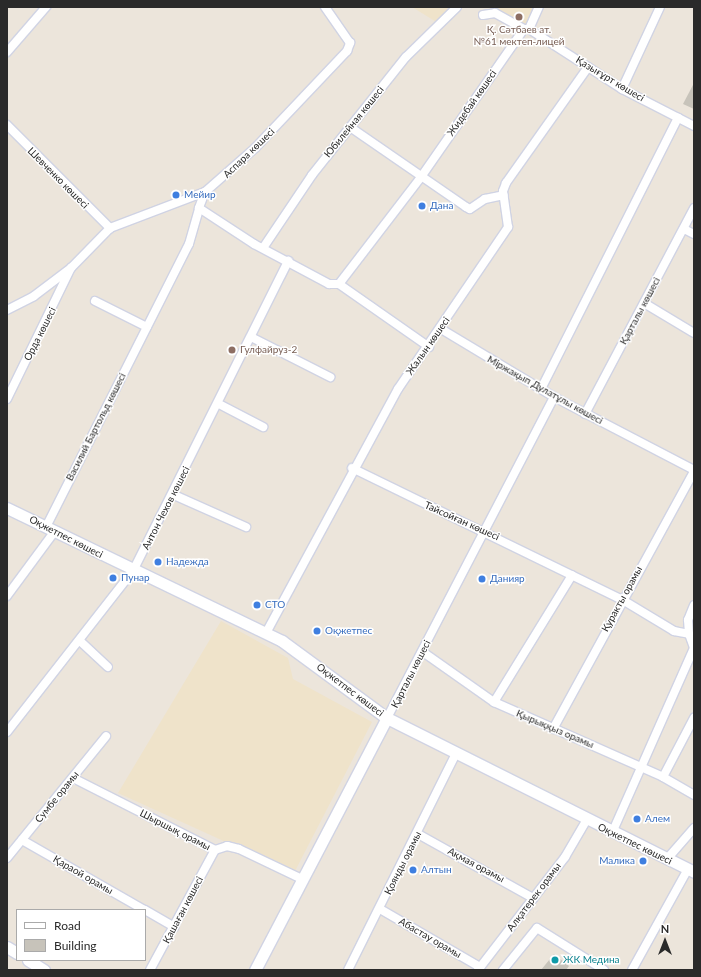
<!DOCTYPE html>
<meta charset="utf-8">
<style>
body{margin:0}
#map{position:relative;width:701px;height:977px;overflow:hidden;background:#ece5db;font-family:Lato,sans-serif}
div>[style]{position:absolute}
.education>*{inset:0;background:#efe3ca}
.building>*{inset:0;background:#c7c3ba}
.roads{filter:drop-shadow(1px 0 #d0d3e3) drop-shadow(-1px 0 #d0d3e3) drop-shadow(0 1px #d0d3e3) drop-shadow(0 -1px #d0d3e3)}
.street>*{height:8px;margin:-4px;padding:0 4px;transform-origin:4px;border-radius:4px;background:#fff}
.secondary>*{height:11px;margin:-5.5px;padding:0 5.5px;transform-origin:5.5px;border-radius:5.5px;background:#fff}
.dots>*{width:11px;height:11px;translate:-50% -50%;box-sizing:border-box;border:2px solid #fff;border-radius:50%}
span{translate:-50% -50%;white-space:nowrap;text-align:center;line-height:1.15;-webkit-text-stroke:3px #fff;paint-order:stroke}
.education-label{font-size:10px;color:#785e54}
.left{translate:0 -50%;text-align:left}
.street-label{font-size:10px;color:#2a2a2a}
.shop-label{font-size:10px;color:#366cbe}
.right{translate:-100% -50%;text-align:right}
.culture-label{font-size:10px;color:#0d838f}
.frame{position:absolute;inset:0;border:8px solid #2a2a2a;pointer-events:none}
.legend{position:absolute;left:16px;top:909px;width:130px;height:52px;box-sizing:border-box;background:#fff;border:1px solid #aaa;margin:0;padding:5px 7px;list-style:none;font-size:12px;color:#2a2a2a}
.legend li{display:flex;align-items:center;gap:8px;height:20px}
.legend b{width:20px;border:1px solid #aaa}
.north{position:absolute;left:645px;top:921px;width:40px;height:40px;-webkit-text-stroke:3px #fff;paint-order:stroke;rotate:0deg;font-size:11px;font-weight:700;line-height:16px;text-align:center;color:#2a2a2a}
.north::after{content:'';display:block;margin:auto;width:14px;height:18px;background:#2a2a2a;clip-path:polygon(50% 0,100% 100%,50% 72%,0 100%)}
</style>
<div id="map">
<div class="education">
<i style="clip-path:polygon(412px 7px,449px 7px,438px 23px)"></i>
<i style="clip-path:polygon(487px 7px,536px 7px,528px 27px)"></i>
<i style="clip-path:polygon(221px 621px,288px 658px,293px 679px,372px 722px,294px 873px,118px 793px)"></i>
</div>
<div class="building">
<i style="clip-path:polygon(694px 83px,694px 109px,683px 104px)"></i>
<i style="clip-path:polygon(554px 954px,569px 966px,566px 970px,541px 970px)"></i>
</div>
<div class="roads">
<div class="street">
<i style="left:483px;top:15px;width:12px;rotate:-9deg"></i>
<i style="left:495px;top:13px;width:33px;rotate:29deg"></i>
<i style="left:525px;top:29px;width:4px"></i>
<i style="left:529px;top:29px;width:24px;rotate:-66deg"></i>
<i style="left:529px;top:29px;width:111px;rotate:32.8deg"></i>
<i style="left:622px;top:89px;width:81px;rotate:27.2deg"></i>
<i style="left:7px;top:52px;width:60px;rotate:-49.1deg"></i>
<i style="left:622px;top:89px;width:90px;rotate:-65.1deg"></i>
<i style="left:7px;top:125px;width:146px;rotate:45deg"></i>
<i style="left:350px;top:127px;width:141px;rotate:34.6deg"></i>
<i style="left:466px;top:207px;width:4px;rotate:27deg"></i>
<i style="left:470px;top:209px;width:18px;rotate:-34deg"></i>
<i style="left:485px;top:199px;width:19px;rotate:-12deg"></i>
<i style="left:205px;top:192px;width:17px;rotate:111deg"></i>
<i style="left:199px;top:208px;width:66px;rotate:33.2deg"></i>
<i style="left:254px;top:244px;width:85px;rotate:28.1deg"></i>
<i style="left:329px;top:284px;width:10px"></i>
<i style="left:339px;top:284px;width:110px;rotate:35deg"></i>
<i style="left:684px;top:229px;width:11px;rotate:27deg"></i>
<i style="left:263px;top:248px;width:88px;rotate:-56.1deg"></i>
<i style="left:312px;top:175px;width:151px;rotate:-51.5deg"></i>
<i style="left:406px;top:57px;width:71px;rotate:-44.4deg"></i>
<i style="left:339px;top:284px;width:135px;rotate:-52.5deg"></i>
<i style="left:421px;top:177px;width:180px;rotate:-55.2deg"></i>
<i style="left:95px;top:301px;width:58px;rotate:26.6deg"></i>
<i style="left:644px;top:303px;width:58px;rotate:31deg"></i>
<i style="left:7px;top:310px;width:30px;rotate:-27deg"></i>
<i style="left:34px;top:296px;width:46px;rotate:-37.1deg"></i>
<i style="left:71px;top:268px;width:56px;rotate:-45.7deg"></i>
<i style="left:110px;top:228px;width:102px;rotate:-20.8deg"></i>
<i style="left:205px;top:192px;width:67px;rotate:-41.3deg"></i>
<i style="left:255px;top:148px;width:134px;rotate:-46.5deg"></i>
<i style="left:347px;top:51px;width:9px;rotate:-69deg"></i>
<i style="left:350px;top:43px;width:44px;rotate:-124.8deg"></i>
<i style="left:441px;top:329px;width:132px;rotate:31deg"></i>
<i style="left:554px;top:397px;width:158px;rotate:27.5deg"></i>
<i style="left:251px;top:337px;width:89px;rotate:26.9deg"></i>
<i style="left:541px;top:389px;width:304px;rotate:-63.2deg"></i>
<i style="left:7px;top:399px;width:146px;rotate:-64deg"></i>
<i style="left:219px;top:404px;width:50px;rotate:27.6deg"></i>
<i style="left:585px;top:414px;width:233px;rotate:-62.1deg"></i>
<i style="left:352px;top:468px;width:299px;rotate:26deg"></i>
<i style="left:621px;top:599px;width:62px;rotate:31.1deg"></i>
<i style="left:674px;top:631px;width:15px;rotate:11deg"></i>
<i style="left:689px;top:634px;width:15px;rotate:70deg"></i>
<i style="left:174px;top:495px;width:79px;rotate:24deg"></i>
<i style="left:46px;top:527px;width:317px;rotate:-63.2deg"></i>
<i style="left:189px;top:244px;width:37px;rotate:-74deg"></i>
<i style="left:7px;top:596px;width:81px;rotate:-53.6deg"></i>
<i style="left:266px;top:633px;width:277px;rotate:-61.6deg"></i>
<i style="left:398px;top:389px;width:196px;rotate:-55.8deg"></i>
<i style="left:508px;top:227px;width:36px;rotate:-98deg"></i>
<i style="left:503px;top:191px;width:9px;rotate:-69deg"></i>
<i style="left:506px;top:183px;width:142px;rotate:-54.7deg"></i>
<i style="left:689px;top:634px;width:14px;rotate:-94deg"></i>
<i style="left:688px;top:620px;width:16px;rotate:-68deg"></i>
<i style="left:80px;top:641px;width:38px;rotate:43deg"></i>
<i style="left:423px;top:652px;width:87px;rotate:35.2deg"></i>
<i style="left:494px;top:702px;width:185px;rotate:23.9deg"></i>
<i style="left:663px;top:777px;width:36px;rotate:30deg"></i>
<i style="left:494px;top:702px;width:149px;rotate:-58.4deg"></i>
<i style="left:387px;top:718px;width:362px;rotate:-62.5deg"></i>
<i style="left:553px;top:729px;width:294px;rotate:-61.3deg"></i>
<i style="left:7px;top:732px;width:204px;rotate:-52deg"></i>
<i style="left:133px;top:571px;width:347px;rotate:-63.4deg"></i>
<i style="left:663px;top:777px;width:67px;rotate:-62.3deg"></i>
<i style="left:73px;top:778px;width:159px;rotate:26.9deg"></i>
<i style="left:215px;top:850px;width:13px;rotate:-18deg"></i>
<i style="left:227px;top:846px;width:12px;rotate:14deg"></i>
<i style="left:239px;top:849px;width:70px;rotate:25.5deg"></i>
<i style="left:612px;top:833px;width:202px;rotate:-66.1deg"></i>
<i style="left:418px;top:834px;width:132px;rotate:29.1deg"></i>
<i style="left:22px;top:840px;width:141px;rotate:29.8deg"></i>
<i style="left:7px;top:858px;width:157px;rotate:-50.9deg"></i>
<i style="left:667px;top:859px;width:41px;rotate:-48.9deg"></i>
<i style="left:380px;top:909px;width:116px;rotate:30.1deg"></i>
<i style="left:145px;top:910px;width:34px;rotate:30deg"></i>
<i style="left:150px;top:970px;width:136px;rotate:-61.6deg"></i>
<i style="left:348px;top:970px;width:240px;rotate:-63.5deg"></i>
<i style="left:478px;top:970px;width:143px;rotate:-52.4deg"></i>
<i style="left:565px;top:857px;width:42px;rotate:-59.7deg"></i>
<i style="left:503px;top:970px;width:54px;rotate:-51deg"></i>
<i style="left:537px;top:928px;width:79px;rotate:32.1deg"></i>
<i style="left:632px;top:970px;width:115px;rotate:-61deg"></i>
</div>
<div class="secondary">
<i style="left:7px;top:508px;width:305px;rotate:25.8deg"></i>
<i style="left:282px;top:641px;width:130px;rotate:36.3deg"></i>
<i style="left:387px;top:718px;width:343px;rotate:26.6deg"></i>
<i style="left:7px;top:947px;width:12px;rotate:31deg"></i>
<i style="left:28px;top:960px;width:19px;rotate:32deg"></i>
<i style="left:255px;top:970px;width:284px;rotate:-62.4deg"></i>
</div>
</div>
<div class="dots">
<i style="left:519px;top:17px;background:#8d6e63"></i>
<i style="left:176px;top:195px;background:#3f7fe0"></i>
<i style="left:422px;top:206px;background:#3f7fe0"></i>
<i style="left:232px;top:350px;background:#8d6e63"></i>
<i style="left:158px;top:562px;background:#3f7fe0"></i>
<i style="left:113px;top:578px;background:#3f7fe0"></i>
<i style="left:482px;top:579px;background:#3f7fe0"></i>
<i style="left:257px;top:605px;background:#3f7fe0"></i>
<i style="left:317px;top:631px;background:#3f7fe0"></i>
<i style="left:637px;top:819px;background:#3f7fe0"></i>
<i style="left:643px;top:861px;background:#3f7fe0"></i>
<i style="left:413px;top:870px;background:#3f7fe0"></i>
<i style="left:555px;top:960px;background:#0f9aa8"></i>
</div>
<div class="education-label">
<span style="left:519px;top:35px">Қ. Сәтбаев ат.<br>№61 мектеп-лицей</span>
<span class="left" style="left:240px;top:350px">Гулфайруз-2</span>
</div>
<div class="street-label">
<span style="left:610px;top:79px;rotate:31deg">Қазығұрт көшесі</span>
<span style="left:472px;top:103px;rotate:-55deg">Жидебай көшесі</span>
<span style="left:354px;top:122px;rotate:-51deg">Юбилейная көшесі</span>
<span style="left:249px;top:153px;rotate:-44deg">Аспара көшесі</span>
<span style="left:58px;top:178px;rotate:45deg">Шевченко көшесі</span>
<span style="left:640px;top:311px;rotate:-62deg">Қарталы көшесі</span>
<span style="left:40px;top:334px;rotate:-63deg">Орда көшесі</span>
<span style="left:428px;top:346px;rotate:-55deg">Жалын көшесі</span>
<span style="left:545px;top:390px;rotate:29deg">Міржақып Дулатұлы көшесі</span>
<span style="left:96px;top:427px;rotate:-63deg">Василий Бартольд көшесі</span>
<span style="left:166px;top:508px;rotate:-63deg">Антон Чехов көшесі</span>
<span style="left:462px;top:521px;rotate:24deg">Тайсойған көшесі</span>
<span style="left:66px;top:537px;rotate:27deg">Оқжетпес көшесі</span>
<span style="left:622px;top:599px;rotate:-61deg">Қуракты орамы</span>
<span style="left:411px;top:674px;rotate:-63deg">Қарталы көшесі</span>
<span style="left:350px;top:690px;rotate:37deg">Оқжетпес көшесі</span>
<span style="left:555px;top:729px;rotate:23deg">Қырыққыз орамы</span>
<span style="left:57px;top:797px;rotate:-51deg">Сумбе орамы</span>
<span style="left:175px;top:830px;rotate:27deg">Шыршық орамы</span>
<span style="left:635px;top:844px;rotate:26deg">Оқжетпес көшесі</span>
<span style="left:403px;top:863px;rotate:-63deg">Қоянды орамы</span>
<span style="left:476px;top:865px;rotate:28deg">Ақмая орамы</span>
<span style="left:83px;top:875px;rotate:30deg">Қараой орамы</span>
<span style="left:534px;top:897px;rotate:-53deg">Алқатерек орамы</span>
<span style="left:183px;top:910px;rotate:-62deg">Қашаған көшесі</span>
<span style="left:430px;top:938px;rotate:30deg">Абастау орамы</span>
</div>
<div class="shop-label">
<span class="left" style="left:184px;top:195px">Мейир</span>
<span class="left" style="left:430px;top:206px">Дана</span>
<span class="left" style="left:166px;top:562px">Надежда</span>
<span class="left" style="left:121px;top:578px">Пунар</span>
<span class="left" style="left:490px;top:579px">Данияр</span>
<span class="left" style="left:265px;top:605px">СТО</span>
<span class="left" style="left:325px;top:631px">Оқжетпес</span>
<span class="left" style="left:645px;top:819px">Алем</span>
<span class="right" style="left:635px;top:861px">Малика</span>
<span class="left" style="left:421px;top:870px">Алтын</span>
</div>
<div class="culture-label">
<span class="left" style="left:563px;top:960px">ЖК Медина</span>
</div>
<div class="frame"></div>
<ul class="legend">
<li><b style="height:5px;background:#fff"></b>Road</li>
<li><b style="height:11px;background:#c7c3ba"></b>Building</li>
</ul>
<div class="north">N</div>
</div>
